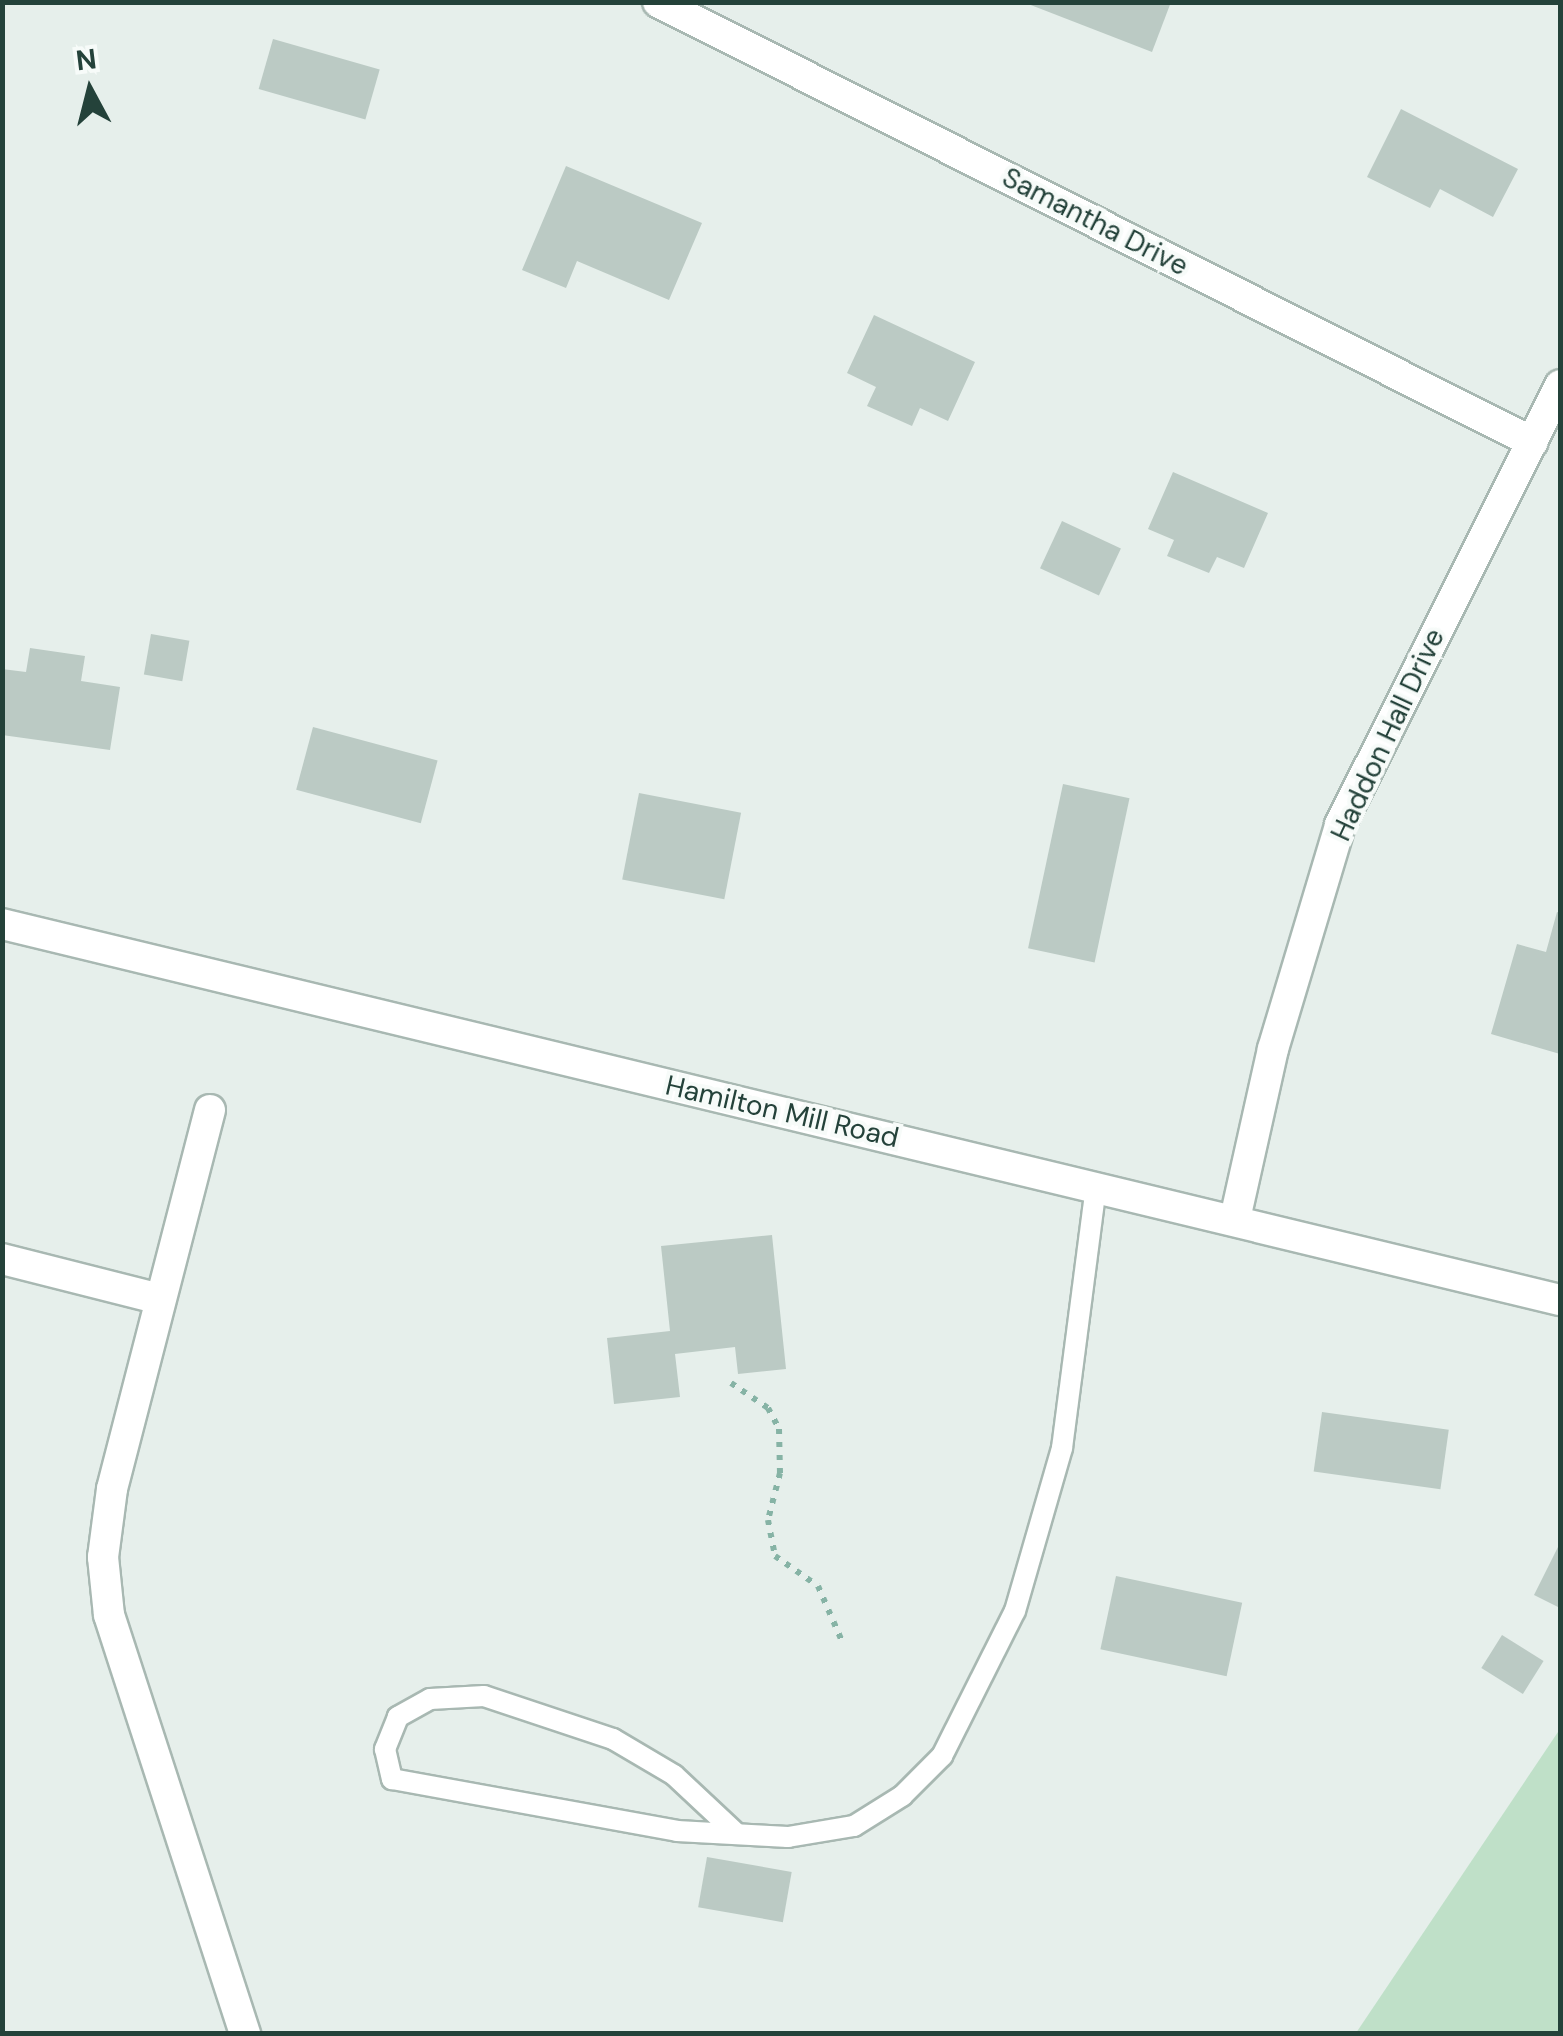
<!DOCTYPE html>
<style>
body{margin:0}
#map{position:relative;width:1563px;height:2036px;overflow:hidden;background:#e6efeb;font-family:"DM Sans",sans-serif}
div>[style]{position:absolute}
.green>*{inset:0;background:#bfe0c8}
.building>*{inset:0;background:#bbcac4;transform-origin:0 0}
.path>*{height:6px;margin-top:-3px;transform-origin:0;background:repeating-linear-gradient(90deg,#86b3a5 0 5px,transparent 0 13px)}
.roads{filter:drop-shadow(2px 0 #a8b8b2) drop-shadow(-2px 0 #a8b8b2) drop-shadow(0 2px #a8b8b2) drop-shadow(0 -2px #a8b8b2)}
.lane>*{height:20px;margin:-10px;padding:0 10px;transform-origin:10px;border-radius:10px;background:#fff}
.street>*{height:30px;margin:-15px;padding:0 15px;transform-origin:15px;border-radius:15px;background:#fff}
.secondary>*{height:30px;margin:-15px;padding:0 15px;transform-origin:15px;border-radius:15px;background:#fff}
span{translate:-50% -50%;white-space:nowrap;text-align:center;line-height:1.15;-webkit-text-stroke:8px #f7fbf9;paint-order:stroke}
.street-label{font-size:28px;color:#24423a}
.frame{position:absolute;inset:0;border:5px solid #24423a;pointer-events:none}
.north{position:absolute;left:40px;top:40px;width:100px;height:100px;-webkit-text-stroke:8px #f7fbf9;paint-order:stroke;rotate:353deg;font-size:28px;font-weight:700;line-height:40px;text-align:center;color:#24423a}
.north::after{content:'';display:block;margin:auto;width:35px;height:45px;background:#24423a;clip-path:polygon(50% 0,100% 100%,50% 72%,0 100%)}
</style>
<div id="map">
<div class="green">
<i style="clip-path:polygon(1560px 1729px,1560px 2033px,1356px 2033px)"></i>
</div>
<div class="building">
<i style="clip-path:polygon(1023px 2px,1171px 2px,1152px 52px)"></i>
<i style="left:273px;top:39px;width:111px;height:52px;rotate:16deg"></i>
<i style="clip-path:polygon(1401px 109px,1518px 169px,1493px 217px,1440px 189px,1430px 208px,1367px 177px)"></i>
<i style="clip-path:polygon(566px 166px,702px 223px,669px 300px,577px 261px,566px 288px,522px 270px)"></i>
<i style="clip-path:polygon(874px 315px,975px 362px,948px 421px,920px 408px,912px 426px,867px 406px,876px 387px,847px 373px)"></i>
<i style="clip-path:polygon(1173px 472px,1268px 513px,1244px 568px,1217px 557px,1209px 573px,1167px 556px,1174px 540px,1148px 529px)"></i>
<i style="left:1062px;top:521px;width:65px;height:52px;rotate:25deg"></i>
<i style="left:151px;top:634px;width:39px;height:41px;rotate:10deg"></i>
<i style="clip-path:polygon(30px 648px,85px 656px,81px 681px,120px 687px,110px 750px,2px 735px,2px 669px,26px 672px)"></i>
<i style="left:313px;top:727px;width:129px;height:65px;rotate:15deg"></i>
<i style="left:1063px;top:784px;width:68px;height:168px;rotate:12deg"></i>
<i style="left:639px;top:793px;width:104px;height:88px;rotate:11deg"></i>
<i style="clip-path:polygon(1557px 912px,1560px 913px,1560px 1054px,1491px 1034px,1517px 944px,1546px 952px)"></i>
<i style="clip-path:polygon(772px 1235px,786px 1369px,738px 1374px,735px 1347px,675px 1354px,680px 1397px,614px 1404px,607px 1338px,670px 1331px,661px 1246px)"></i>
<i style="left:1322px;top:1412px;width:128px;height:60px;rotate:8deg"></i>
<i style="clip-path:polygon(1560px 1543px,1560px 1608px,1534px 1595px)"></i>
<i style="left:1116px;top:1576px;width:129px;height:75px;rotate:12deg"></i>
<i style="left:1502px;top:1635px;width:49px;height:39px;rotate:32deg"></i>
<i style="left:707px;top:1857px;width:86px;height:51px;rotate:10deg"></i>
</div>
<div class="path">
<i style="left:731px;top:1383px;width:45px;rotate:34deg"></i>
<i style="left:768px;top:1408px;width:24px;rotate:62deg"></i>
<i style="left:779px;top:1429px;width:44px;rotate:88.7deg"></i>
<i style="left:780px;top:1473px;width:49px;rotate:104.3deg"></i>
<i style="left:768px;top:1520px;width:37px;rotate:79deg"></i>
<i style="left:775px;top:1556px;width:52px;rotate:34.9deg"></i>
<i style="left:818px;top:1586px;width:58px;rotate:66.5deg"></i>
</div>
<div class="roads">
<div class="lane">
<i style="left:737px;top:1834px;width:86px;rotate:-136.9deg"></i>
<i style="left:674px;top:1775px;width:71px;rotate:-149.5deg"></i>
<i style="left:613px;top:1739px;width:136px;rotate:-161.6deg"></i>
<i style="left:484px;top:1696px;width:54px;rotate:176.8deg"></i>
<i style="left:430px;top:1699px;width:37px;rotate:151deg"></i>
<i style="left:398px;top:1717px;width:35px;rotate:112deg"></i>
<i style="left:385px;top:1749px;width:31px;rotate:77deg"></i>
<i style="left:392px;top:1779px;width:290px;rotate:10.3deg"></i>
<i style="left:677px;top:1831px;width:111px;rotate:3.1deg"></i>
<i style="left:788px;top:1837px;width:67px;rotate:-9.5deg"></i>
<i style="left:854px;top:1826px;width:57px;rotate:-32deg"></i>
<i style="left:902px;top:1796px;width:57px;rotate:-45deg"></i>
<i style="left:942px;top:1756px;width:162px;rotate:-63.3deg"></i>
<i style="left:1015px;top:1611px;width:170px;rotate:-73.9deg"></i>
<i style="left:1062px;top:1448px;width:263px;rotate:-82.6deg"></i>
</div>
<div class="street">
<i style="left:658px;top:2px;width:979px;rotate:26.72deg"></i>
<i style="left:210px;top:1110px;width:391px;rotate:104.5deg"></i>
<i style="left:112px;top:1489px;width:69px;rotate:97.5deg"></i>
<i style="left:103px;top:1557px;width:58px;rotate:84.1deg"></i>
<i style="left:109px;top:1615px;width:441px;rotate:72deg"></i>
<i style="left:1235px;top:1219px;width:174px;rotate:-77.4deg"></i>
<i style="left:1273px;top:1049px;width:234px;rotate:-73.3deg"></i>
<i style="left:1340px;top:825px;width:492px;rotate:-63.4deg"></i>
<i style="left:2px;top:1259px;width:163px;rotate:14.2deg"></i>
</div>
<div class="secondary">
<i style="left:2px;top:924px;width:1603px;rotate:13.57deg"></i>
</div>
</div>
<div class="street-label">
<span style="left:1095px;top:222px;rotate:27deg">Samantha Drive</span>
<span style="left:1388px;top:735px;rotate:-65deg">Haddon Hall Drive</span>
<span style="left:782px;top:1112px;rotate:13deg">Hamilton Mill Road</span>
</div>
<div class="frame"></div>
<div class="north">N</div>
</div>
